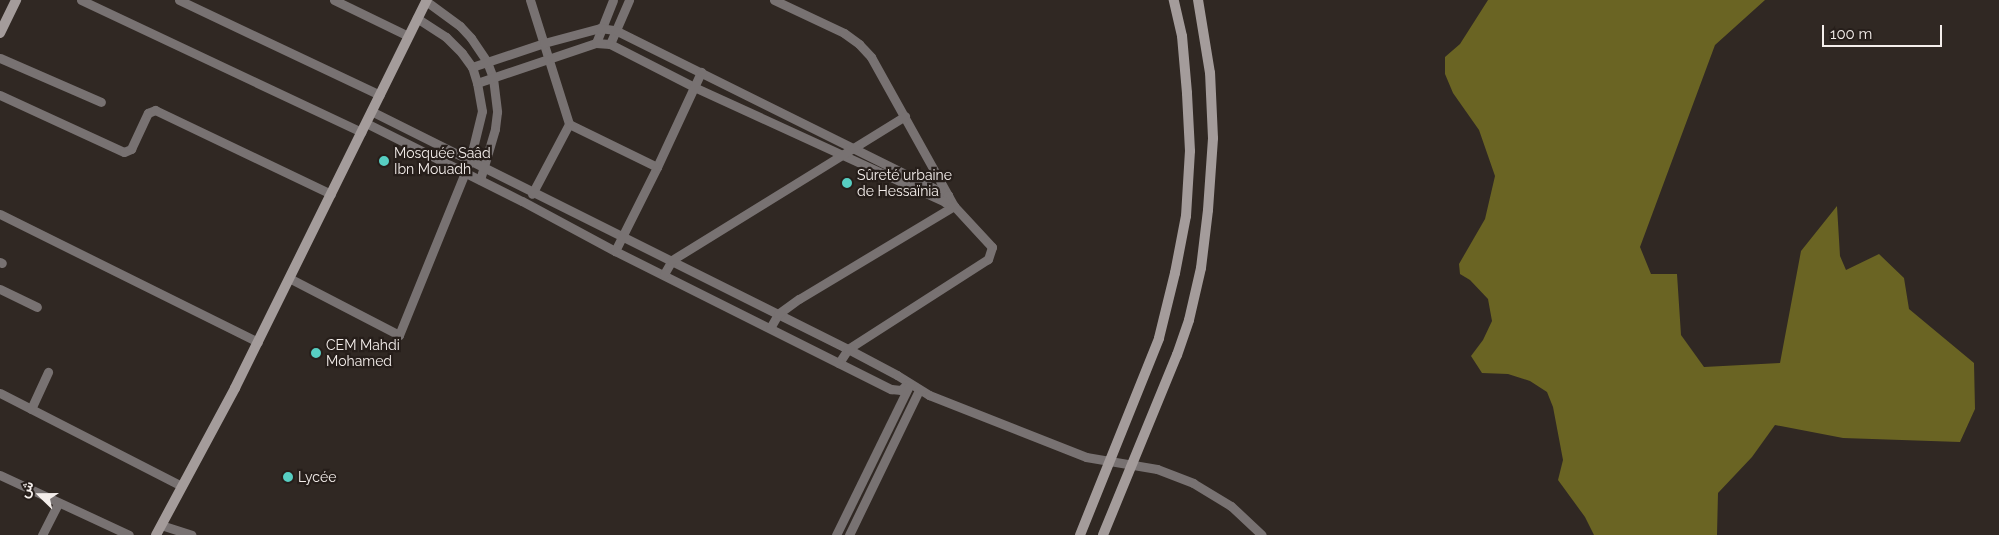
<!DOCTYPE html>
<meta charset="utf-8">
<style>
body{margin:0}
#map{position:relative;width:1999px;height:535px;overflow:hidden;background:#302823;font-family:Raleway,Vazirmatn,sans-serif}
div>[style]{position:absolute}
.forest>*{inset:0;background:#6a6423}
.street>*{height:9px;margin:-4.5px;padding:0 4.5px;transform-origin:4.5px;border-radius:4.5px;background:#787272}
.secondary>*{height:10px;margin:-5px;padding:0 5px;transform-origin:5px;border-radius:5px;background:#a49c9b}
.dots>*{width:14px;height:14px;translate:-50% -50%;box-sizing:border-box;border:2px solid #261e1a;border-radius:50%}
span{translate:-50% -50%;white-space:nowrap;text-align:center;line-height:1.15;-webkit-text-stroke:4.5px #261e1a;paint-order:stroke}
.poi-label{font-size:14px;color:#f4eeeb}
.left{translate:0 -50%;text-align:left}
.north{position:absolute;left:15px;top:470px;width:50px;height:50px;-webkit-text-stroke:4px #261e1a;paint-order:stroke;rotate:292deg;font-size:14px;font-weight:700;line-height:20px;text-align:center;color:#f4eeeb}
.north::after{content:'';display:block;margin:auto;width:18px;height:22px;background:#f4eeeb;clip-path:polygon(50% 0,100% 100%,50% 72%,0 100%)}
.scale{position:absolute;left:1822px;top:25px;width:120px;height:22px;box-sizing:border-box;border:2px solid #f4eeeb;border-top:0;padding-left:6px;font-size:15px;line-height:18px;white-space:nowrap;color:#f4eeeb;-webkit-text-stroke:4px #261e1a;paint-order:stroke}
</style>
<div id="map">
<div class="forest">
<i style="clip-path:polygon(1488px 0,1765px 0,1715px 45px,1640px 247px,1651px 274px,1677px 274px,1681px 335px,1704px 367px,1780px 363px,1801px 251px,1837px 206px,1840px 256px,1846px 270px,1879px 254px,1904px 278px,1909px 309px,1974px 363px,1975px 409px,1960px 442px,1843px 438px,1775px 425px,1752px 457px,1718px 493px,1717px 535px,1594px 535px,1585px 517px,1558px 480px,1563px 460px,1553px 407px,1547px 392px,1530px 381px,1508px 374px,1482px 373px,1471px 356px,1483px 340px,1492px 321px,1488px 299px,1470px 280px,1460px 274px,1459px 264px,1485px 219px,1495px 176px,1479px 130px,1453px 93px,1445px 74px,1445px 57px,1460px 44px)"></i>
</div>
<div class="street">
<i style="left:81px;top:0;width:310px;rotate:25.2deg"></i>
<i style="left:179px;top:0;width:222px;rotate:25.3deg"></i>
<i style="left:334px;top:0;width:82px;rotate:25.9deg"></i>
<i style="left:530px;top:0;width:130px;rotate:72.5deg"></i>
<i style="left:569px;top:124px;width:79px;rotate:117.9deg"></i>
<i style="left:774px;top:0;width:77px;rotate:25.2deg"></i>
<i style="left:844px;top:33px;width:19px;rotate:36deg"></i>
<i style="left:859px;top:44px;width:18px;rotate:47deg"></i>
<i style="left:871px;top:57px;width:171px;rotate:60.9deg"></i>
<i style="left:954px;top:206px;width:56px;rotate:47.2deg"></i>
<i style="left:992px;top:247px;width:13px;rotate:108deg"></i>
<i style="left:988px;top:259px;width:166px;rotate:147.3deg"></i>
<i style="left:848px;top:349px;width:17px;rotate:123deg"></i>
<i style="left:426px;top:1px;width:42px;rotate:36.3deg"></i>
<i style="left:460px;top:26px;width:16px;rotate:47deg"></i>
<i style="left:471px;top:38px;width:29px;rotate:56deg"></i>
<i style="left:487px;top:62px;width:17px;rotate:69deg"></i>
<i style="left:493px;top:78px;width:34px;rotate:83deg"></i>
<i style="left:497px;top:112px;width:17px;rotate:97deg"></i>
<i style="left:495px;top:129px;width:53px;rotate:106.4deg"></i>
<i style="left:596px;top:43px;width:46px;rotate:-68.4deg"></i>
<i style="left:610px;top:44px;width:48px;rotate:-66.6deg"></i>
<i style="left:0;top:58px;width:110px;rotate:23.5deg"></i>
<i style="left:472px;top:67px;width:76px;rotate:-18.4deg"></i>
<i style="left:544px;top:43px;width:58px;rotate:-15deg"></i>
<i style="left:600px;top:28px;width:15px;rotate:8deg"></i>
<i style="left:615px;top:30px;width:372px;rotate:26.4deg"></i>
<i style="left:948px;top:195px;width:8px;rotate:113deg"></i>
<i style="left:477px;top:83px;width:126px;rotate:-18.6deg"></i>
<i style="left:596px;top:43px;width:14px;rotate:4deg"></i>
<i style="left:610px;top:44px;width:94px;rotate:27.1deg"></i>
<i style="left:694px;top:87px;width:281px;rotate:24.6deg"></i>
<i style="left:0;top:95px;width:136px;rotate:24.7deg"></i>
<i style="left:124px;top:152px;width:8px;rotate:-23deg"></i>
<i style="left:131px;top:149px;width:40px;rotate:-65deg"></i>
<i style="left:148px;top:113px;width:8px;rotate:-23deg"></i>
<i style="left:155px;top:110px;width:195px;rotate:25.5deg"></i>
<i style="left:371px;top:111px;width:533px;rotate:26.52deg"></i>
<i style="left:848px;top:349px;width:55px;rotate:28deg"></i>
<i style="left:897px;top:375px;width:38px;rotate:32deg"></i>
<i style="left:929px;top:395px;width:169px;rotate:21.5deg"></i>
<i style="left:1086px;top:457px;width:72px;rotate:9.6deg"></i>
<i style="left:1157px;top:469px;width:39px;rotate:21deg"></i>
<i style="left:1193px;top:483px;width:44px;rotate:31.2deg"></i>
<i style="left:1231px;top:506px;width:42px;rotate:43.1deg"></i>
<i style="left:366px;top:123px;width:174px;rotate:26.6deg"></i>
<i style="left:522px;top:201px;width:106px;rotate:28.3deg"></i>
<i style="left:615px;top:251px;width:309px;rotate:26.6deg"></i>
<i style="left:891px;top:389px;width:10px;rotate:6deg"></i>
<i style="left:901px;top:390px;width:10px;rotate:-45deg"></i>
<i style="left:569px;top:124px;width:98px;rotate:26deg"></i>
<i style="left:0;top:214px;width:288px;rotate:26.4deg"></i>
<i style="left:615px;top:251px;width:94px;rotate:-63.4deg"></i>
<i style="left:657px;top:167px;width:105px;rotate:-65.1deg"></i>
<i style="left:0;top:262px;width:2px;rotate:27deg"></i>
<i style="left:664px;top:274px;width:16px;rotate:-60deg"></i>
<i style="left:672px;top:260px;width:274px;rotate:-31.7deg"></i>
<i style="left:289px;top:278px;width:124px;rotate:27.4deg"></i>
<i style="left:399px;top:335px;width:189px;rotate:-67.9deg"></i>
<i style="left:470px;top:160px;width:50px;rotate:-76.2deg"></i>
<i style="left:482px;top:111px;width:28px;rotate:-100deg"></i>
<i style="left:477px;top:83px;width:17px;rotate:-107deg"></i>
<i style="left:472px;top:67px;width:17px;rotate:-126deg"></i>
<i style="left:462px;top:53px;width:23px;rotate:-135deg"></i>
<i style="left:446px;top:37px;width:35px;rotate:-147deg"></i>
<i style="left:0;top:289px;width:41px;rotate:25.9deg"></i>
<i style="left:770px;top:328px;width:16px;rotate:-60deg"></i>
<i style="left:778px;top:314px;width:26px;rotate:-36deg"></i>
<i style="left:799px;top:299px;width:181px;rotate:-31deg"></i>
<i style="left:0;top:393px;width:204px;rotate:27.1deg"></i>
<i style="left:31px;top:409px;width:41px;rotate:-65.3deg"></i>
<i style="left:0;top:475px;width:142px;rotate:24.9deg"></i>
<i style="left:161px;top:525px;width:32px;rotate:18deg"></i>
<i style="left:42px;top:535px;width:36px;rotate:-63deg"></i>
<i style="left:836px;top:535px;width:168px;rotate:-63.9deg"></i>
<i style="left:849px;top:535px;width:161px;rotate:-64.2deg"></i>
</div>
<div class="secondary">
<i style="left:0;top:33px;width:37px;rotate:-64deg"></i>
<i style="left:156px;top:535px;width:167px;rotate:-61.7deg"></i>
<i style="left:235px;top:388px;width:433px;rotate:-63.7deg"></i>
<i style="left:1080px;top:535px;width:212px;rotate:-68.1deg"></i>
<i style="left:1159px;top:338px;width:67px;rotate:-76.2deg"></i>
<i style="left:1175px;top:273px;width:58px;rotate:-79.1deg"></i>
<i style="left:1186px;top:216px;width:65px;rotate:-86.5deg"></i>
<i style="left:1190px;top:151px;width:58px;rotate:-93deg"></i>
<i style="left:1187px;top:93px;width:57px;rotate:-95deg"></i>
<i style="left:1182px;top:36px;width:37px;rotate:-103deg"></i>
<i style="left:1103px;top:535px;width:195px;rotate:-67.7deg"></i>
<i style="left:1177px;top:355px;width:37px;rotate:-71deg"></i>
<i style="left:1189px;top:320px;width:53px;rotate:-77deg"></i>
<i style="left:1201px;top:268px;width:58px;rotate:-83.1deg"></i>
<i style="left:1208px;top:210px;width:72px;rotate:-86deg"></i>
<i style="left:1213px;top:138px;width:65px;rotate:-92.6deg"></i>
<i style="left:1210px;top:73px;width:74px;rotate:-99.3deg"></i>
</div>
<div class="dots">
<i style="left:384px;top:161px;background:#57cec2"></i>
<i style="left:847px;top:183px;background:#57cec2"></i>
<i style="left:316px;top:353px;background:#57cec2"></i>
<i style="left:288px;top:477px;background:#57cec2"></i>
</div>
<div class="poi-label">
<span class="left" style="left:394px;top:161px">Mosquée Saâd<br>Ibn Mouadh</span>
<span class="left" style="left:857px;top:183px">Sûreté urbaine<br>de Hessaïnia</span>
<span class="left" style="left:326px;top:353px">CEM Mahdi<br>Mohamed</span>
<span class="left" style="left:298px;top:477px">Lycée</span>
</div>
<div class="north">ش</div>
<div class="scale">100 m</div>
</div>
